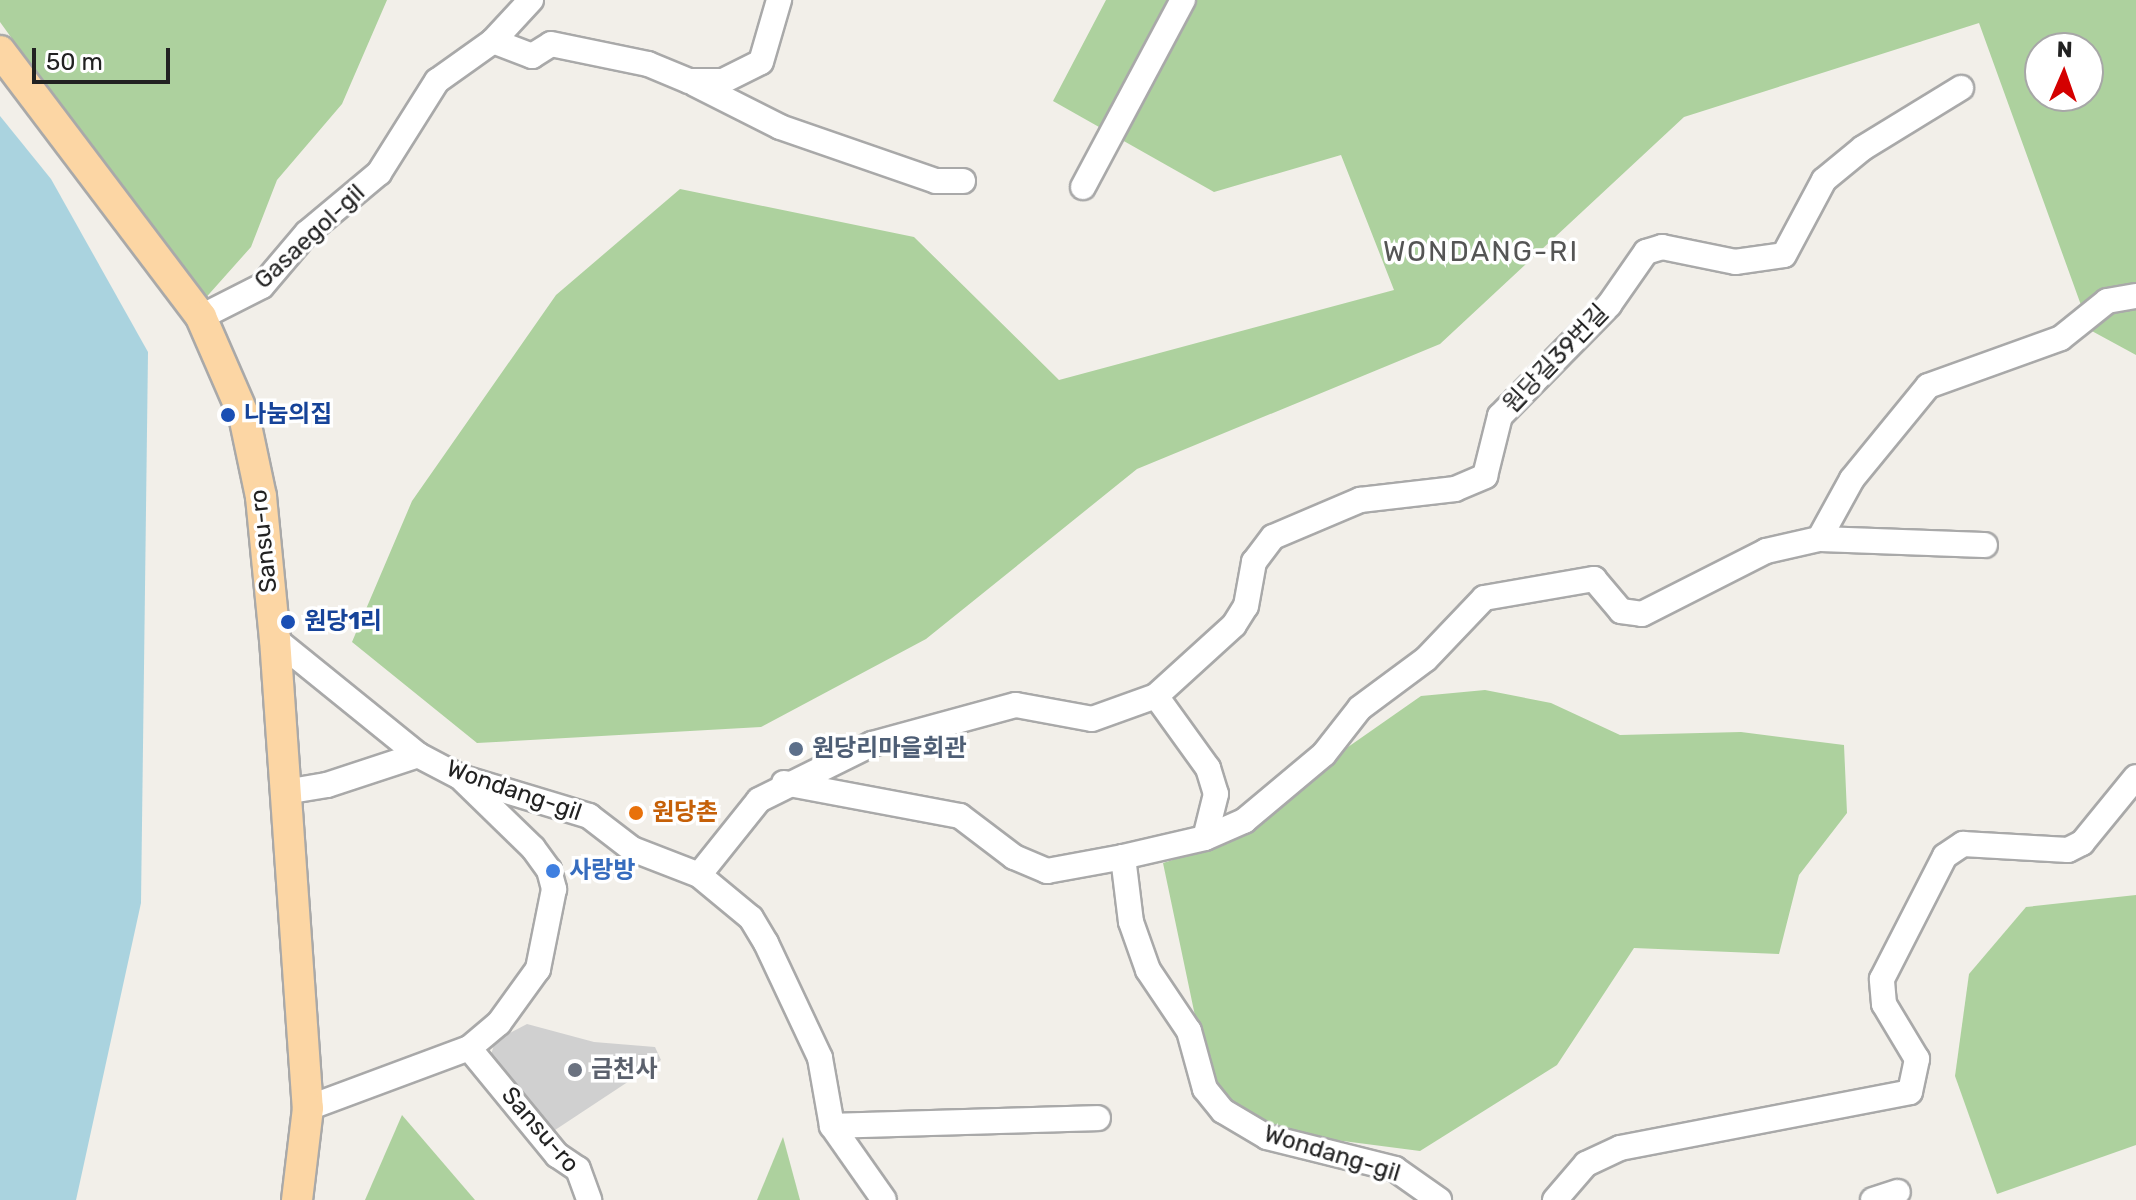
<!DOCTYPE html>
<meta charset="utf-8">
<style>
body{margin:0}
#map{position:relative;width:2136px;height:1200px;overflow:hidden;background:#f2efe9;font-family:Rubik,"Noto Sans KR",sans-serif}
div>[style]{position:absolute}
.religious>*{inset:0;background:#d0d0d0}
.forest>*{inset:0;background:#add19e}
.water>*{inset:0;background:#aad3df}
.roads{filter:drop-shadow(2px 0 #a9a9a9) drop-shadow(-2px 0 #a9a9a9) drop-shadow(0 2px #a9a9a9) drop-shadow(0 -2px #a9a9a9)}
.minor>*{height:24px;margin:-12px;padding:0 12px;transform-origin:12px;border-radius:12px;background:#fff}
.major>*{height:30px;margin:-15px;padding:0 15px;transform-origin:15px;border-radius:15px;background:#fcd6a4}
.dots>*{width:22px;height:22px;translate:-50% -50%;box-sizing:border-box;border:4px solid #fff;border-radius:50%}
span{translate:-50% -50%;white-space:nowrap;text-align:center;line-height:1.15;-webkit-text-stroke:7px #fff;paint-order:stroke}
.street-label{font-size:24px;color:#222}
.transit-label{font-size:24px;color:#164399;font-weight:700}
.left{translate:0 -50%;text-align:left}
.service-label{font-size:24px;color:#4e5e75;font-weight:700}
.food-label{font-size:24px;color:#c56008;font-weight:700}
.shop-label{font-size:24px;color:#366cbe;font-weight:700}
.worship-label{font-size:24px;color:#5b616d;font-weight:700}
.quarter-label{font-size:28px;color:#555;letter-spacing:2px}
.north{position:absolute;left:2024px;top:32px;width:80px;height:80px;box-sizing:border-box;background:#fff;border:2px solid #a7a7a7;border-radius:50%;rotate:2deg;font-size:22px;font-weight:700;line-height:32px;text-align:center;color:#222}
.north::after{content:'';display:block;margin:auto;width:28px;height:36px;background:#d40000;clip-path:polygon(50% 0,100% 100%,50% 72%,0 100%)}
.scale{position:absolute;left:32px;top:48px;width:138px;height:36px;box-sizing:border-box;border:4px solid #222;border-top:0;padding-left:10px;font-size:24px;line-height:28px;white-space:nowrap;color:#222;-webkit-text-stroke:6px #fff;paint-order:stroke}
</style>
<div id="map">
<div class="religious">
<i style="clip-path:polygon(527px 1024px,594px 1042px,655px 1047px,661px 1060px,552px 1132px,491px 1055px,495px 1041px)"></i>
</div>
<div class="forest">
<i style="clip-path:polygon(0 0,387px 0,342px 104px,277px 180px,251px 247px,202px 302px,0 22px)"></i>
<i style="clip-path:polygon(evenodd,1106px 0,2136px 0,2136px 355px,2090px 330px,1979px 23px,1684px 117px,1440px 344px,1137px 469px,926px 639px,761px 727px,477px 743px,352px 642px,412px 501px,556px 295px,680px 189px,914px 237px,1059px 380px,1394px 290px,1341px 155px,1214px 192px,1053px 101px,1106px 0,2040px 48px,2088px 48px,2088px 96px,2040px 96px,2040px 48px)"></i>
<i style="clip-path:polygon(1485px 690px,1551px 703px,1620px 735px,1741px 732px,1844px 745px,1847px 813px,1799px 875px,1779px 954px,1634px 948px,1557px 1065px,1420px 1151px,1289px 1134px,1222px 1098px,1207px 1073px,1163px 863px,1233px 841px,1308px 775px,1421px 696px)"></i>
<i style="clip-path:polygon(2136px 895px,2136px 1145px,1997px 1194px,1955px 1076px,1969px 974px,2026px 907px)"></i>
<i style="clip-path:polygon(402px 1115px,475px 1200px,365px 1200px)"></i>
<i style="clip-path:polygon(783px 1137px,800px 1200px,757px 1200px)"></i>
</div>
<div class="water">
<i style="clip-path:polygon(0 116px,51px 179px,148px 352px,141px 903px,76px 1200px,0 1200px)"></i>
</div>
<div class="roads">
<div class="minor">
<i style="left:493px;top:41px;width:42px;rotate:21deg"></i>
<i style="left:532px;top:56px;width:22px;rotate:-32deg"></i>
<i style="left:551px;top:44px;width:99px;rotate:11.7deg"></i>
<i style="left:648px;top:64px;width:44px;rotate:22.5deg"></i>
<i style="left:689px;top:81px;width:34px"></i>
<i style="left:723px;top:81px;width:42px;rotate:-26.6deg"></i>
<i style="left:761px;top:62px;width:65px;rotate:-73.8deg"></i>
<i style="left:695px;top:84px;width:95px;rotate:26.8deg"></i>
<i style="left:780px;top:127px;width:165px;rotate:19.1deg"></i>
<i style="left:936px;top:181px;width:27px"></i>
<i style="left:1083px;top:187px;width:212px;rotate:-61.9deg"></i>
<i style="left:201px;top:317px;width:68px;rotate:-26.9deg"></i>
<i style="left:262px;top:286px;width:70px;rotate:-49.7deg"></i>
<i style="left:307px;top:233px;width:94px;rotate:-39.8deg"></i>
<i style="left:379px;top:173px;width:109px;rotate:-57.8deg"></i>
<i style="left:437px;top:81px;width:69px;rotate:-35.5deg"></i>
<i style="left:493px;top:41px;width:56px;rotate:-47.2deg"></i>
<i style="left:1819px;top:539px;width:68px;rotate:-61.2deg"></i>
<i style="left:1852px;top:479px;width:120px;rotate:-50.7deg"></i>
<i style="left:1928px;top:386px;width:141px;rotate:-19.8deg"></i>
<i style="left:2061px;top:338px;width:59px;rotate:-38.8deg"></i>
<i style="left:2107px;top:301px;width:29px;rotate:-10deg"></i>
<i style="left:275px;top:639px;width:184px;rotate:39deg"></i>
<i style="left:418px;top:755px;width:47px;rotate:27.6deg"></i>
<i style="left:460px;top:777px;width:135px;rotate:16.8deg"></i>
<i style="left:589px;top:816px;width:54px;rotate:37.5deg"></i>
<i style="left:632px;top:849px;width:72px;rotate:21.2deg"></i>
<i style="left:699px;top:875px;width:96px;rotate:-51.3deg"></i>
<i style="left:759px;top:800px;width:126px;rotate:-26.4deg"></i>
<i style="left:872px;top:744px;width:149px;rotate:-15.2deg"></i>
<i style="left:1016px;top:705px;width:77px;rotate:10.4deg"></i>
<i style="left:1092px;top:719px;width:68px;rotate:-19.8deg"></i>
<i style="left:1156px;top:696px;width:89px;rotate:54.2deg"></i>
<i style="left:1208px;top:768px;width:27px;rotate:73deg"></i>
<i style="left:1216px;top:794px;width:45px;rotate:104deg"></i>
<i style="left:1205px;top:838px;width:84px;rotate:167deg"></i>
<i style="left:1123px;top:857px;width:65px;rotate:83deg"></i>
<i style="left:1131px;top:922px;width:51px;rotate:70.5deg"></i>
<i style="left:1148px;top:970px;width:73px;rotate:56.1deg"></i>
<i style="left:1189px;top:1031px;width:60px;rotate:74.6deg"></i>
<i style="left:1205px;top:1089px;width:28px;rotate:51deg"></i>
<i style="left:1223px;top:1111px;width:51px;rotate:30.6deg"></i>
<i style="left:1267px;top:1137px;width:132px;rotate:14deg"></i>
<i style="left:1395px;top:1169px;width:54px;rotate:35.2deg"></i>
<i style="left:1156px;top:696px;width:105px;rotate:-42.3deg"></i>
<i style="left:1234px;top:625px;width:22px;rotate:-58deg"></i>
<i style="left:1246px;top:606px;width:45px;rotate:-79.7deg"></i>
<i style="left:1254px;top:562px;width:31px;rotate:-53deg"></i>
<i style="left:1273px;top:537px;width:95px;rotate:-23deg"></i>
<i style="left:1360px;top:500px;width:96px;rotate:-6.6deg"></i>
<i style="left:1455px;top:489px;width:33px;rotate:-23deg"></i>
<i style="left:1485px;top:476px;width:62px;rotate:-76deg"></i>
<i style="left:1500px;top:416px;width:156px;rotate:-45.5deg"></i>
<i style="left:1609px;top:305px;width:65px;rotate:-55.1deg"></i>
<i style="left:1646px;top:252px;width:17px;rotate:-17deg"></i>
<i style="left:1662px;top:247px;width:75px;rotate:11.6deg"></i>
<i style="left:1735px;top:262px;width:49px;rotate:-8.1deg"></i>
<i style="left:1784px;top:255px;width:85px;rotate:-61.9deg"></i>
<i style="left:1824px;top:180px;width:50px;rotate:-39.4deg"></i>
<i style="left:1863px;top:148px;width:115px;rotate:-31.5deg"></i>
<i style="left:464px;top:781px;width:96px;rotate:44.2deg"></i>
<i style="left:533px;top:848px;width:27px;rotate:54deg"></i>
<i style="left:549px;top:870px;width:20px;rotate:75deg"></i>
<i style="left:554px;top:889px;width:82px;rotate:101.3deg"></i>
<i style="left:538px;top:969px;width:67px;rotate:125.8deg"></i>
<i style="left:499px;top:1023px;width:39px;rotate:140deg"></i>
<i style="left:784px;top:783px;width:179px;rotate:10.6deg"></i>
<i style="left:960px;top:816px;width:68px;rotate:37.2deg"></i>
<i style="left:1014px;top:857px;width:36px;rotate:23deg"></i>
<i style="left:1047px;top:871px;width:77px;rotate:-10.4deg"></i>
<i style="left:285px;top:792px;width:43px;rotate:-9.5deg"></i>
<i style="left:327px;top:785px;width:96px;rotate:-18.2deg"></i>
<i style="left:1205px;top:838px;width:43px;rotate:-23.6deg"></i>
<i style="left:1244px;top:821px;width:104px;rotate:-39.9deg"></i>
<i style="left:1324px;top:754px;width:58px;rotate:-52deg"></i>
<i style="left:1360px;top:708px;width:82px;rotate:-36.6deg"></i>
<i style="left:1426px;top:659px;width:84px;rotate:-46.4deg"></i>
<i style="left:1484px;top:598px;width:112px;rotate:-9.8deg"></i>
<i style="left:1594px;top:579px;width:42px;rotate:49.8deg"></i>
<i style="left:1621px;top:611px;width:21px;rotate:8deg"></i>
<i style="left:1642px;top:614px;width:139px;rotate:-26.9deg"></i>
<i style="left:1766px;top:551px;width:54px;rotate:-12.8deg"></i>
<i style="left:1819px;top:539px;width:166px;rotate:2.1deg"></i>
<i style="left:699px;top:875px;width:67px;rotate:39.6deg"></i>
<i style="left:751px;top:918px;width:29px;rotate:59deg"></i>
<i style="left:766px;top:943px;width:127px;rotate:64.8deg"></i>
<i style="left:820px;top:1058px;width:69px;rotate:80deg"></i>
<i style="left:832px;top:1126px;width:90px;rotate:54.9deg"></i>
<i style="left:308px;top:1108px;width:172px;rotate:-20.4deg"></i>
<i style="left:469px;top:1048px;width:139px;rotate:50.6deg"></i>
<i style="left:557px;top:1155px;width:25px;rotate:34deg"></i>
<i style="left:578px;top:1169px;width:33px;rotate:70deg"></i>
<i style="left:832px;top:1126px;width:266px;rotate:-1.7deg"></i>
<i style="left:1555px;top:1200px;width:48px;rotate:-49.3deg"></i>
<i style="left:1586px;top:1164px;width:38px;rotate:-25deg"></i>
<i style="left:1620px;top:1148px;width:295px;rotate:-10.9deg"></i>
<i style="left:1910px;top:1092px;width:34px;rotate:-78deg"></i>
<i style="left:1917px;top:1059px;width:64px;rotate:-121deg"></i>
<i style="left:1884px;top:1004px;width:25px;rotate:-95deg"></i>
<i style="left:1882px;top:979px;width:138px;rotate:-62.9deg"></i>
<i style="left:1945px;top:856px;width:22px;rotate:-34deg"></i>
<i style="left:1963px;top:844px;width:105px;rotate:3.3deg"></i>
<i style="left:2068px;top:850px;width:16px;rotate:-27deg"></i>
<i style="left:2082px;top:843px;width:85px;rotate:-50.7deg"></i>
<i style="left:1873px;top:1200px;width:26px;rotate:-18deg"></i>
</div>
<div class="major">
<i style="left:0;top:51px;width:333px;rotate:52.9deg"></i>
<i style="left:201px;top:317px;width:108px;rotate:66.5deg"></i>
<i style="left:244px;top:416px;width:83px;rotate:78.1deg"></i>
<i style="left:261px;top:497px;width:143px;rotate:84.4deg"></i>
<i style="left:275px;top:639px;width:470px;rotate:86deg"></i>
<i style="left:308px;top:1108px;width:93px;rotate:96.8deg"></i>
</div>
</div>
<div class="dots">
<i style="left:228px;top:415px;background:#1a4fb4"></i>
<i style="left:288px;top:622px;background:#1a4fb4"></i>
<i style="left:796px;top:749px;background:#5c6f8a"></i>
<i style="left:636px;top:813px;background:#e8710a"></i>
<i style="left:553px;top:871px;background:#3f7fe0"></i>
<i style="left:575px;top:1070px;background:#6b7280"></i>
</div>
<div class="street-label">
<span style="left:310px;top:237px;rotate:-43deg">Gasaegol-gil</span>
<span style="left:1556px;top:359px;rotate:-46deg">원당길39번길</span>
<span style="left:264px;top:541px;rotate:-96deg">Sansu-ro</span>
<span style="left:514px;top:791px;rotate:19deg">Wondang-gil</span>
<span style="left:540px;top:1130px;rotate:49deg">Sansu-ro</span>
<span style="left:1332px;top:1154px;rotate:17deg">Wondang-gil</span>
</div>
<div class="transit-label">
<span class="left" style="left:244px;top:415px">나눔의집</span>
<span class="left" style="left:304px;top:622px">원당1리</span>
</div>
<div class="service-label">
<span class="left" style="left:812px;top:749px">원당리마을회관</span>
</div>
<div class="food-label">
<span class="left" style="left:652px;top:813px">원당촌</span>
</div>
<div class="shop-label">
<span class="left" style="left:569px;top:871px">사랑방</span>
</div>
<div class="worship-label">
<span class="left" style="left:591px;top:1070px">금천사</span>
</div>
<div class="quarter-label">
<span style="left:1481px;top:252px">WONDANG-RI</span>
</div>
<div class="north">N</div>
<div class="scale">50 m</div>
</div>
